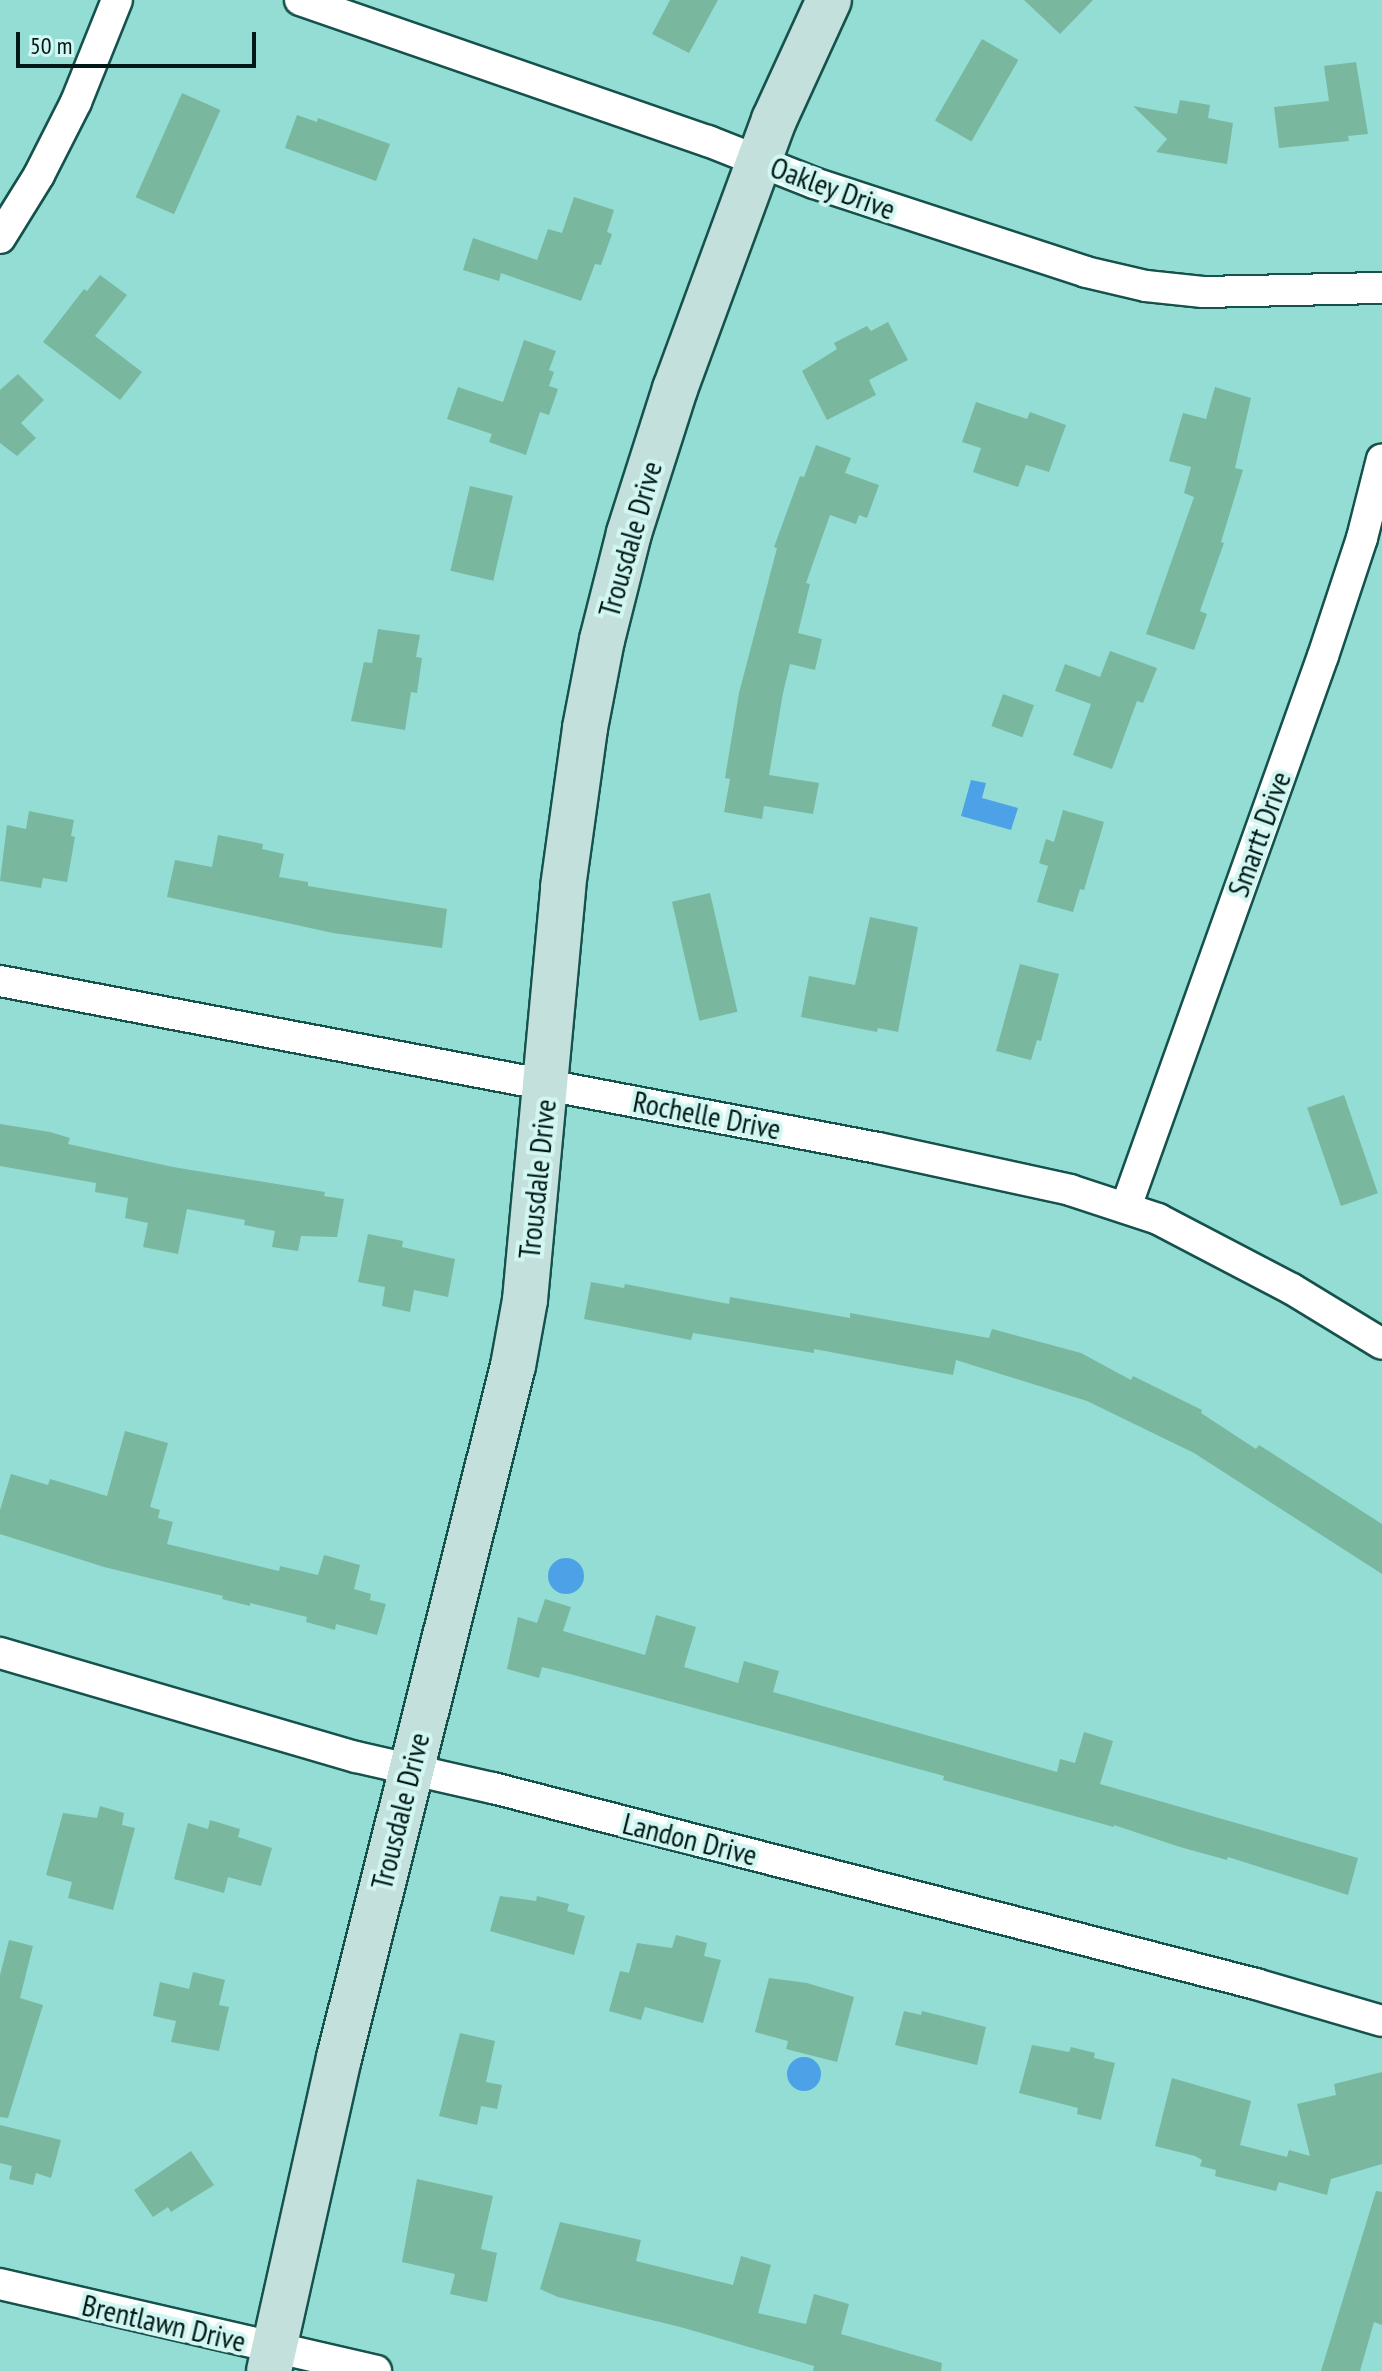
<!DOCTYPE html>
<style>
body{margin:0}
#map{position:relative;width:1382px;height:2371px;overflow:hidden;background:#93ddd4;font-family:"PT Sans Narrow",sans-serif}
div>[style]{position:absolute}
.water>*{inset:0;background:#4da1e6}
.round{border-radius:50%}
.building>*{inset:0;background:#79b89e;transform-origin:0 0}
.roads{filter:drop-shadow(2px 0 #16524c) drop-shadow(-2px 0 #16524c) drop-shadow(0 2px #16524c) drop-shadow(0 -2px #16524c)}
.street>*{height:30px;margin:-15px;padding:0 15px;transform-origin:15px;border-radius:15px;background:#fff}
.secondary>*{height:44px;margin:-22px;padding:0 22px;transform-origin:22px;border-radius:22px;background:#c4e0dd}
span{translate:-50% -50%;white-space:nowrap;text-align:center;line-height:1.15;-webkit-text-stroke:8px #d2f6f1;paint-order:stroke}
.street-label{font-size:30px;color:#001816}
.scale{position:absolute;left:16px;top:32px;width:240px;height:36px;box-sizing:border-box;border:4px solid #001816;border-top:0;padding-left:10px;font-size:24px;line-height:28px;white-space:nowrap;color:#001816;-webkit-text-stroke:6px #d2f6f1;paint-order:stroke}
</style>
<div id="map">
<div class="water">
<i style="clip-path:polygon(971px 780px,986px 783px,982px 798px,1018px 808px,1011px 830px,961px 816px)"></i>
<i class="round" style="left:548px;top:1558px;width:36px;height:36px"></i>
<i class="round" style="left:787px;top:2057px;width:34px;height:34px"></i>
</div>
<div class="building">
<i style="clip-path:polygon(670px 0,718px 0,689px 53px,652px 34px)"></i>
<i style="clip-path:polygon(1024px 0,1093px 0,1060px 34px)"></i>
<i style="left:982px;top:39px;width:42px;height:94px;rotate:30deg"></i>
<i style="clip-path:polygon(1356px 62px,1368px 134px,1348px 136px,1349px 141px,1279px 148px,1274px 107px,1329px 101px,1324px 66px)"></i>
<i style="left:182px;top:93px;width:42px;height:114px;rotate:24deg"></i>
<i style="clip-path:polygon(1180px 100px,1210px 105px,1208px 118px,1233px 123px,1227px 164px,1156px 152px,1167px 139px,1133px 106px,1177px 114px)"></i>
<i style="clip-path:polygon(297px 115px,317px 122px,318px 118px,390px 144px,376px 181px,285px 148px)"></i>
<i style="clip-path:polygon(574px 197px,614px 210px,607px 232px,612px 234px,601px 265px,595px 264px,581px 301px,501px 273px,499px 281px,463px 270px,473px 238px,537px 260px,548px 229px,562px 233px)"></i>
<i style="clip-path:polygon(100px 275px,127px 295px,95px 336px,142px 372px,120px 400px,43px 342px,84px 289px,87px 291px)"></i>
<i style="clip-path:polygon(888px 322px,908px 360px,869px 380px,876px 395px,827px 420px,802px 371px,837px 349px,834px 343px,867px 326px,871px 331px)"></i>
<i style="clip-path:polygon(524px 340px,556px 351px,549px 370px,554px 372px,549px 386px,558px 389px,549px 415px,540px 412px,526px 455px,489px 442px,492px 434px,447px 419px,458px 387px,503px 402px)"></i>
<i style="clip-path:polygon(18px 374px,44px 400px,21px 423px,36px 438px,17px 456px,0 443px,0 390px)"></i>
<i style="clip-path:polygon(1215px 387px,1251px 398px,1235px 468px,1243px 470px,1221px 542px,1224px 543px,1200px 611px,1207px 614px,1194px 650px,1146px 634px,1194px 497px,1184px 493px,1191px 467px,1169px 461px,1183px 413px,1206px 419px)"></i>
<i style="clip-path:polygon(976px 402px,1027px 419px,1030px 412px,1066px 425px,1049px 472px,1026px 465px,1018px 487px,973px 472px,981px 448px,962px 442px)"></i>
<i style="clip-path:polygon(816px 445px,851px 458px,845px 473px,879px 485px,867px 518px,859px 515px,856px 524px,830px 515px,806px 583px,810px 584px,798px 633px,822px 639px,815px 670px,790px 664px,783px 693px,769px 775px,819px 783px,813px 814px,764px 806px,762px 819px,724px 812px,730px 779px,725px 778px,739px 693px,777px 548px,774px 547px,800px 476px,804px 477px)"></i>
<i style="left:470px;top:486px;width:44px;height:87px;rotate:13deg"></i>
<i style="clip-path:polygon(378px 629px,420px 635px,416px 657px,422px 658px,417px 693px,411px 692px,405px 730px,351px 721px,364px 662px,372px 663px)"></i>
<i style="clip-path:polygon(1110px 651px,1157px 668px,1143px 703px,1137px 701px,1112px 769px,1073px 755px,1091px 704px,1055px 691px,1065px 664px,1100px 677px)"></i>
<i style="left:1003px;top:694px;width:33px;height:34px;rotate:20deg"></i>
<i style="clip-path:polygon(1063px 810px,1104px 822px,1084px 890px,1080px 889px,1073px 912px,1037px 902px,1048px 866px,1039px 863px,1046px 839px,1054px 842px)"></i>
<i style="clip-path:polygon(29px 811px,74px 820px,71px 836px,75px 837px,67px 882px,43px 878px,41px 888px,0 881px,7px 825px,26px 829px)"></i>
<i style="clip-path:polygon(218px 835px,263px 844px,262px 849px,284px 854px,279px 877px,308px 882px,308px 886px,447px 909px,442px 948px,333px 933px,167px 897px,175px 860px,212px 867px)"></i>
<i style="left:710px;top:893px;width:122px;height:39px;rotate:77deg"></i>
<i style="clip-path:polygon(870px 917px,918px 927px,898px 1032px,878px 1028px,877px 1032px,801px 1017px,809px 976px,855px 985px)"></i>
<i style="clip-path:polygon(1020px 964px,1059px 974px,1041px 1041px,1037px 1040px,1031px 1060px,996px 1051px)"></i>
<i style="left:1344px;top:1095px;width:104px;height:39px;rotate:71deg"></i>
<i style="clip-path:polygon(0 1124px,50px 1132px,70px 1138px,68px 1144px,173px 1167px,325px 1192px,324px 1196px,344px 1199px,337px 1237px,301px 1236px,298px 1251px,272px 1247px,275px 1231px,244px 1225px,245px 1220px,187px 1209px,178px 1254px,143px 1247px,148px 1223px,125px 1218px,128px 1198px,95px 1192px,96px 1183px,0 1166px)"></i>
<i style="clip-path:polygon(368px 1234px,403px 1241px,402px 1247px,455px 1259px,448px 1297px,414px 1290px,410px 1312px,382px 1306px,385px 1287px,358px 1282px)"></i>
<i style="clip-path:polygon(591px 1282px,624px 1288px,625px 1284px,729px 1304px,730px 1297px,850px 1318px,850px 1313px,989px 1338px,992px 1329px,1081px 1353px,1131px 1380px,1133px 1376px,1202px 1410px,1201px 1413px,1256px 1449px,1259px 1445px,1382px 1524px,1382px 1574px,1194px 1453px,1087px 1401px,956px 1360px,953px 1375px,814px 1349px,814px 1353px,693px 1333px,691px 1340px,584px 1319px)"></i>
<i style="clip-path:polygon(125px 1431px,168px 1443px,150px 1507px,160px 1510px,158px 1518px,173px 1522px,167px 1544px,279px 1571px,280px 1566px,318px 1575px,324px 1555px,360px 1565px,354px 1589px,371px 1594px,370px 1600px,386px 1604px,377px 1635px,336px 1624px,335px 1630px,306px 1622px,307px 1617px,250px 1603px,250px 1606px,222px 1599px,223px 1596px,104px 1567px,0 1534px,0 1510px,11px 1474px,48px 1485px,50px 1479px,107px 1496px)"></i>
<i style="clip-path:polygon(545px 1599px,571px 1607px,563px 1631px,645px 1655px,656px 1615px,696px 1627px,684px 1667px,738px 1683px,744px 1661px,779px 1671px,773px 1692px,1057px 1772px,1060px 1759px,1075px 1763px,1084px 1732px,1113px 1741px,1100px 1784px,1358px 1858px,1348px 1895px,1228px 1857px,1227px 1860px,1180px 1847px,1114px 1825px,1114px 1827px,943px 1780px,944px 1776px,570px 1674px,542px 1667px,539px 1678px,507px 1669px,518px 1617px,537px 1623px)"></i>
<i style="clip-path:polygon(100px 1806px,124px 1813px,122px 1825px,135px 1828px,113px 1910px,68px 1898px,72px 1882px,46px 1875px,63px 1813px,97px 1818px)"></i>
<i style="clip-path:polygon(210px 1820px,240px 1829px,238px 1837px,272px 1848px,261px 1886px,228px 1877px,224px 1893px,174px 1879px,188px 1823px,208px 1829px)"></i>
<i style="clip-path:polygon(500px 1896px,536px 1901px,537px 1896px,569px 1904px,567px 1911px,585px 1916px,574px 1955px,490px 1931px)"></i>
<i style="clip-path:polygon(676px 1935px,707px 1943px,704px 1956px,721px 1960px,703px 2023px,645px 2007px,641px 2020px,609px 2011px,620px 1971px,629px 1973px,637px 1943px,672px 1948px)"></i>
<i style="clip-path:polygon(9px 1940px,33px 1946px,20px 1998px,43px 2005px,8px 2118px,0 2117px,0 1975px)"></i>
<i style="clip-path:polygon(193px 1972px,225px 1980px,219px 2005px,229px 2007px,219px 2051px,171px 2042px,176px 2021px,153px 2016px,160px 1982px,189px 1989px)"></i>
<i style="clip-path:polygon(769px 1978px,807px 1983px,854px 1997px,837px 2062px,786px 2049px,788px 2041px,755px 2032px)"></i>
<i style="clip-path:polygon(904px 2011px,921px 2015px,922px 2011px,986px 2027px,977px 2065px,895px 2045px)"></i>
<i style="clip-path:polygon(460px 2033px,495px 2041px,486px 2082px,502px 2085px,497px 2109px,481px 2106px,477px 2125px,439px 2116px)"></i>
<i style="clip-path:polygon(1032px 2045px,1069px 2052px,1071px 2047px,1095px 2053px,1094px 2058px,1115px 2063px,1101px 2120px,1077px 2114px,1078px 2108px,1019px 2093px)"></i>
<i style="clip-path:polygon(1382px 2072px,1382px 2164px,1331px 2179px,1327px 2195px,1279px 2182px,1276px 2191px,1215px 2176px,1216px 2170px,1200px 2166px,1202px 2160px,1195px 2156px,1155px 2146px,1172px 2078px,1251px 2101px,1240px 2145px,1287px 2157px,1289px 2150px,1310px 2156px,1297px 2104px,1336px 2095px,1334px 2084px)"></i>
<i style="clip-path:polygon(0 2125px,61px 2140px,51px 2178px,36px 2173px,33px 2185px,9px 2179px,12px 2166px,0 2163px)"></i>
<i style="clip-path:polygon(191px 2151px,214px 2185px,171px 2212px,168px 2207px,153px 2217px,134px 2190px)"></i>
<i style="clip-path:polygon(417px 2179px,493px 2196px,481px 2249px,497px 2253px,487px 2302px,450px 2294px,455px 2274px,402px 2262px)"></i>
<i style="clip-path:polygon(1376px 2191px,1382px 2192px,1382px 2325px,1374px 2322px,1360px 2371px,1321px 2371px)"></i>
<i style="clip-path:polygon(560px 2222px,641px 2240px,636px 2261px,733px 2285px,741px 2256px,771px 2265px,758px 2313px,806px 2324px,814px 2294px,849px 2304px,841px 2334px,942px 2363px,941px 2371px,813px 2371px,814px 2366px,684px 2328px,558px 2297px,540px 2289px)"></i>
</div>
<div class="roads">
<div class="street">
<i style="left:300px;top:0;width:432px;rotate:19.1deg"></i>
<i style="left:708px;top:141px;width:114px;rotate:21.6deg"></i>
<i style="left:814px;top:183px;width:286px;rotate:18.1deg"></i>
<i style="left:1086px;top:272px;width:62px;rotate:13.1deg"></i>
<i style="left:1146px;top:286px;width:57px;rotate:6deg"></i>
<i style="left:1203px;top:292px;width:179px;rotate:-1.3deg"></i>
<i style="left:0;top:238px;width:74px;rotate:-58.2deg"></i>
<i style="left:39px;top:175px;width:82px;rotate:-63.1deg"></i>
<i style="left:76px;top:102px;width:110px;rotate:-68.1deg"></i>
<i style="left:0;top:981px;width:894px;rotate:10.77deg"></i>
<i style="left:878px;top:1148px;width:197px;rotate:12.3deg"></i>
<i style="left:1070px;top:1190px;width:93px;rotate:18.2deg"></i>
<i style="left:1158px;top:1219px;width:151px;rotate:27.6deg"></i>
<i style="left:1292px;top:1289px;width:105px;rotate:31.4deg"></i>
<i style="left:1126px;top:1207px;width:585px;rotate:-70.33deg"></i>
<i style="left:1323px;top:656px;width:124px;rotate:-71.7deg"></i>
<i style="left:1362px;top:538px;width:81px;rotate:-75.8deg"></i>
<i style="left:0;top:1653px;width:371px;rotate:16.3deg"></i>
<i style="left:356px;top:1757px;width:140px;rotate:12.8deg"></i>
<i style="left:493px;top:1788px;width:788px;rotate:14.41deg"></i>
<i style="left:1256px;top:1984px;width:131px;rotate:16.4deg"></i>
<i style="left:0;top:2284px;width:386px;rotate:13deg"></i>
</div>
<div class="secondary">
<i style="left:269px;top:2371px;width:321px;rotate:-77.4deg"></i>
<i style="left:339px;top:2058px;width:714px;rotate:-75.89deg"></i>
<i style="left:513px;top:1366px;width:67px;rotate:-79.7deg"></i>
<i style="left:525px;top:1300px;width:415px;rotate:-84.7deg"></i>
<i style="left:563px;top:887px;width:161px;rotate:-82.1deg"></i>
<i style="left:585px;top:728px;width:90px;rotate:-79.1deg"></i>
<i style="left:602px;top:640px;width:110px;rotate:-75.8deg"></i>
<i style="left:629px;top:533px;width:151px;rotate:-72.3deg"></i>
<i style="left:675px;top:389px;width:287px;rotate:-69.8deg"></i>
<i style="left:774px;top:120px;width:132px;rotate:-65.4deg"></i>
</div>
</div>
<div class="street-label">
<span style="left:833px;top:188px;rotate:20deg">Oakley Drive</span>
<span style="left:630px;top:539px;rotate:-74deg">Trousdale Drive</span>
<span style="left:1259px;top:834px;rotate:-70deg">Smartt Drive</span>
<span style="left:707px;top:1115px;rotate:11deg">Rochelle Drive</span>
<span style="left:537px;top:1179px;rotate:-84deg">Trousdale Drive</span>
<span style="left:400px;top:1811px;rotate:-76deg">Trousdale Drive</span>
<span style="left:690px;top:1839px;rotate:14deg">Landon Drive</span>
<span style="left:164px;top:2323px;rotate:13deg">Brentlawn Drive</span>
</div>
<div class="scale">50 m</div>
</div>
